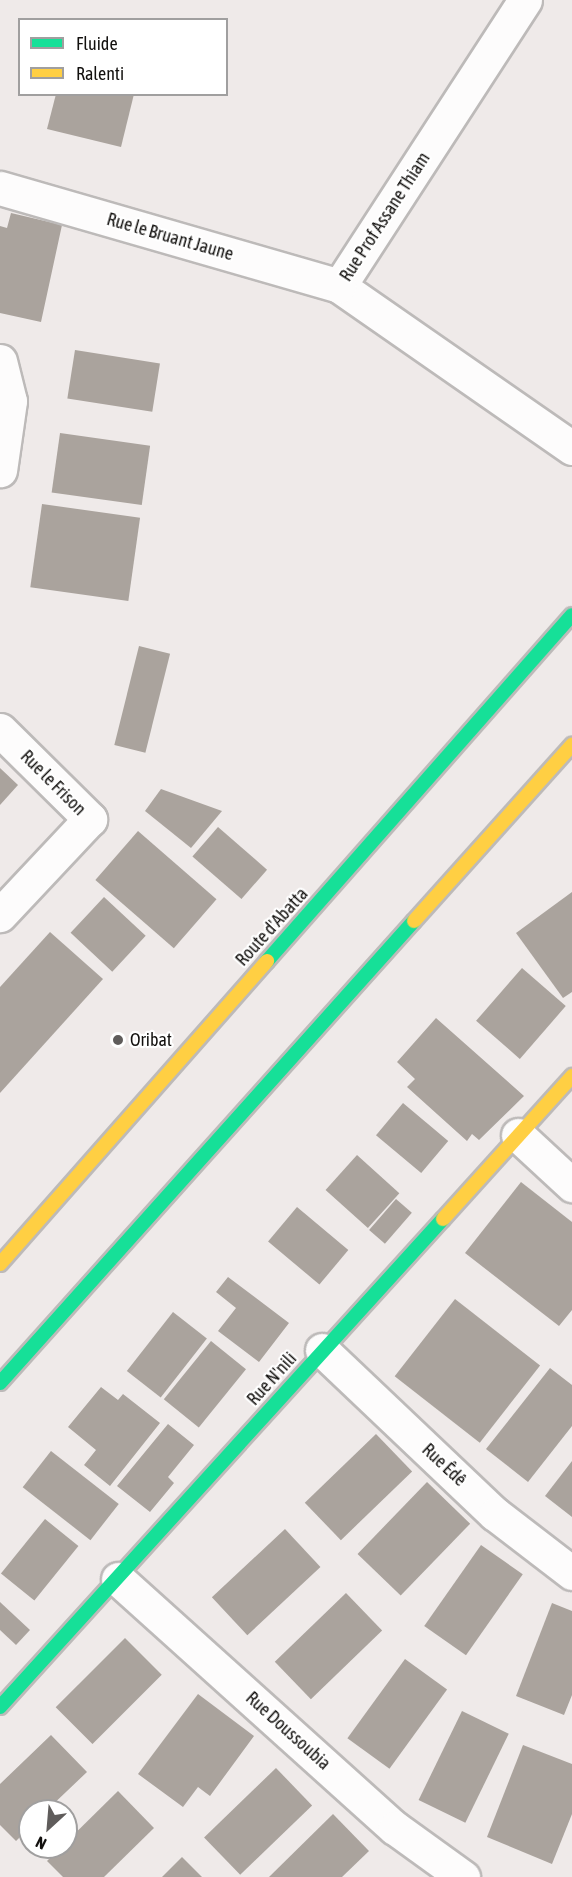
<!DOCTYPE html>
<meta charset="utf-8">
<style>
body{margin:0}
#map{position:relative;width:572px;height:1877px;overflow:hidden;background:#efeae9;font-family:"Asap Condensed",sans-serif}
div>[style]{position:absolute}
.building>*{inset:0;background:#aaa39d;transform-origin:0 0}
.roads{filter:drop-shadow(2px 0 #bdbab9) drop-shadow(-2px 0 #bdbab9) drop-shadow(0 2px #bdbab9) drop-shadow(0 -2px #bdbab9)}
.street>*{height:33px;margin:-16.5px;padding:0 16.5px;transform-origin:16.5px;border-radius:16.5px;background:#fdfcfc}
.fast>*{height:14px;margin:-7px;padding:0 7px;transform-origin:7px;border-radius:7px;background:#16e098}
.slow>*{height:14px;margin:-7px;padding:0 7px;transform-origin:7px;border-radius:7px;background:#ffcf43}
.dots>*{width:16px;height:16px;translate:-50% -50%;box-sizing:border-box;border:3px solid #fff;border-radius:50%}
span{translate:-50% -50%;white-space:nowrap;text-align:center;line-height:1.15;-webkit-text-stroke:4.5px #fff;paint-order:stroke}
.street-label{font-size:18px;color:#12100e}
.poi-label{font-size:18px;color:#12100e}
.left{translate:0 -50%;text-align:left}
.legend{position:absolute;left:18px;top:18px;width:210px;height:78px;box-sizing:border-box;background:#fff;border:2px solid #a09f9f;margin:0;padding:8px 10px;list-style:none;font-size:18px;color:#12100e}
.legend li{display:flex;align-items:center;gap:12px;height:30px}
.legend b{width:30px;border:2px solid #a09f9f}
.north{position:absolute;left:18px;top:1799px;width:60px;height:60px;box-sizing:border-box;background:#fff;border:2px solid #a09f9f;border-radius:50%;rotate:206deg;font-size:16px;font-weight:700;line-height:24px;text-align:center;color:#12100e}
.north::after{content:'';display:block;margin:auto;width:21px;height:27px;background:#5f5c5b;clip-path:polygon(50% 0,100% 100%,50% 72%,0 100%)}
</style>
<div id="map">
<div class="building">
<i style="clip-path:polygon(56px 94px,134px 94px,121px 147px,47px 129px)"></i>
<i style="clip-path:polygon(11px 213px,62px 225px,41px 322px,0 313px,0 226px,7px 228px)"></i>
<i style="left:75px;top:350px;width:86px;height:49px;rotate:9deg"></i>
<i style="left:60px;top:433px;width:91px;height:60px;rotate:8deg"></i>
<i style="left:42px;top:504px;width:99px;height:84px;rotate:8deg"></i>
<i style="left:139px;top:646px;width:32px;height:102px;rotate:14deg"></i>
<i style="clip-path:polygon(0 768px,18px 785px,0 805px)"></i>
<i style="clip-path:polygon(161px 789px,222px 811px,191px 848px,145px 811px)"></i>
<i style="left:218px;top:827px;width:65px;height:39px;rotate:41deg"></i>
<i style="left:138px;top:831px;width:104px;height:65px;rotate:41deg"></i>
<i style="clip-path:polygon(572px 892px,572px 992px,563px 998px,516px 933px)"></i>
<i style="left:104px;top:897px;width:57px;height:49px;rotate:43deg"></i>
<i style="clip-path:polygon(50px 932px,103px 979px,0 1093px,0 987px)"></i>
<i style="left:522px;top:968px;width:58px;height:70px;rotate:41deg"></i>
<i style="clip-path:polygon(436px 1018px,524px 1096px,479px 1140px,472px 1134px,467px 1141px,407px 1087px,415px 1079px,397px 1062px)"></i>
<i style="left:403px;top:1103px;width:59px;height:42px;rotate:40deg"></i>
<i style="left:357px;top:1155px;width:57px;height:47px;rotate:42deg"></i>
<i style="clip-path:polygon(521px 1182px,572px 1222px,572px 1310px,559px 1326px,465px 1253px)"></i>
<i style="left:396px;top:1199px;width:21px;height:41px;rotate:41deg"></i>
<i style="left:297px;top:1207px;width:67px;height:45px;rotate:40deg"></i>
<i style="clip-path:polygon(228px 1277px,289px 1323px,259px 1362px,218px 1331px,236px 1308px,216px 1292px)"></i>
<i style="left:455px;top:1299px;width:108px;height:98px;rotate:38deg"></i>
<i style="left:173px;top:1312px;width:43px;height:75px;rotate:38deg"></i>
<i style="left:211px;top:1341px;width:45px;height:75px;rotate:39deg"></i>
<i style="clip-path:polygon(550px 1368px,572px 1385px,572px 1426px,528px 1482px,486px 1449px)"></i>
<i style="clip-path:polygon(101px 1387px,118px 1400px,123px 1394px,160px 1423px,110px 1486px,84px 1465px,96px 1450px,68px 1427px)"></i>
<i style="clip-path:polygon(168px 1424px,194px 1445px,168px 1477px,174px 1483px,150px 1512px,117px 1486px)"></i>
<i style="left:376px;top:1434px;width:52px;height:99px;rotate:46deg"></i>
<i style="left:51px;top:1451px;width:86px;height:46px;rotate:38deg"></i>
<i style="clip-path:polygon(572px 1461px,572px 1517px,545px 1496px)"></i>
<i style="left:427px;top:1482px;width:60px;height:100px;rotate:44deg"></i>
<i style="left:45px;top:1519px;width:43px;height:70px;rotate:39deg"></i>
<i style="left:285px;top:1529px;width:52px;height:100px;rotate:47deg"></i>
<i style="left:481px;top:1545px;width:51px;height:99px;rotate:35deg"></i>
<i style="left:346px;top:1593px;width:52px;height:99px;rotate:46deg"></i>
<i style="clip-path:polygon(0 1602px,30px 1630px,16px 1645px,0 1630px)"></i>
<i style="clip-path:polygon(552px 1603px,572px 1611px,572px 1695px,564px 1715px,516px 1696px)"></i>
<i style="left:125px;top:1638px;width:52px;height:98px;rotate:45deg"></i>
<i style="left:405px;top:1659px;width:52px;height:98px;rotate:36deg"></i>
<i style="clip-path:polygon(198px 1694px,254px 1736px,210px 1796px,198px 1787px,183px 1807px,138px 1774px)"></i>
<i style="left:462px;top:1711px;width:52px;height:99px;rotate:26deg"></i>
<i style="clip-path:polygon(51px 1735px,87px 1772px,46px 1811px,30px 1811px,30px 1827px,16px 1841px,0 1825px,0 1784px)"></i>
<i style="clip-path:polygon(523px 1745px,572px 1764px,572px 1814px,552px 1864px,487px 1837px)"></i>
<i style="left:276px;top:1768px;width:52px;height:100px;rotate:46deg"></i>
<i style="clip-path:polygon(118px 1791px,154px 1828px,104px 1877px,63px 1877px,47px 1861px)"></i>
<i style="clip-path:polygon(333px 1814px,369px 1851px,342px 1877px,269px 1877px)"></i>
<i style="clip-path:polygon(182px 1857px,202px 1877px,162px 1877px)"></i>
</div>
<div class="roads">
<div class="street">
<i style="left:525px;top:0;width:341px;rotate:123deg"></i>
<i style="left:339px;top:286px;width:284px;rotate:34.8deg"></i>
<i style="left:0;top:188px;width:353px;rotate:16.1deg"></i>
<i style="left:0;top:361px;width:41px;rotate:76deg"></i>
<i style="left:10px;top:401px;width:70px;rotate:98.2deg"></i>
<i style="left:0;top:730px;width:127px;rotate:44.7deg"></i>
<i style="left:90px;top:819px;width:132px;rotate:133.2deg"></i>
<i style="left:518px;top:1135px;width:74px;rotate:42.8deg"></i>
<i style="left:322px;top:1350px;width:238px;rotate:43.5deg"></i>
<i style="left:495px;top:1514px;width:97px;rotate:37.5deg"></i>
<i style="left:118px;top:1579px;width:372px;rotate:42deg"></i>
<i style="left:395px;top:1828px;width:84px;rotate:35.8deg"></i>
</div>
<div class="fast">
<i style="left:267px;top:961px;width:461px;rotate:-48.6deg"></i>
<i style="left:0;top:1383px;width:620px;rotate:-48.14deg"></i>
<i style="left:0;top:1707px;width:659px;rotate:-47.77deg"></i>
</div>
<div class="slow">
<i style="left:414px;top:921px;width:237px;rotate:-48.1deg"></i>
<i style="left:443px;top:1219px;width:193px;rotate:-47.9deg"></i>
<i style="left:0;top:1264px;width:404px;rotate:-48.6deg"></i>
</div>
</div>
<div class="dots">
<i style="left:118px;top:1040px;background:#5f5c5b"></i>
</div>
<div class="street-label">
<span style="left:385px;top:217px;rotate:-57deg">Rue Prof Assane Thiam</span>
<span style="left:170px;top:237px;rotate:16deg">Rue le Bruant Jaune</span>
<span style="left:53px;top:783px;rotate:45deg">Rue le Frison</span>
<span style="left:272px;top:927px;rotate:-48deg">Route d'Abatta</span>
<span style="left:272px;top:1379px;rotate:-48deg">Rue N'nili</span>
<span style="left:444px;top:1465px;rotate:43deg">Rue Êdê</span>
<span style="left:288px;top:1731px;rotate:42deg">Rue Doussoubia</span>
</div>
<div class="poi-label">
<span class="left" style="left:130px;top:1040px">Oribat</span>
</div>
<ul class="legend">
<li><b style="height:8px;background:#16e098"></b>Fluide</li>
<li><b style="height:8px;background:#ffcf43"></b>Ralenti</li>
</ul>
<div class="north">N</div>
</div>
